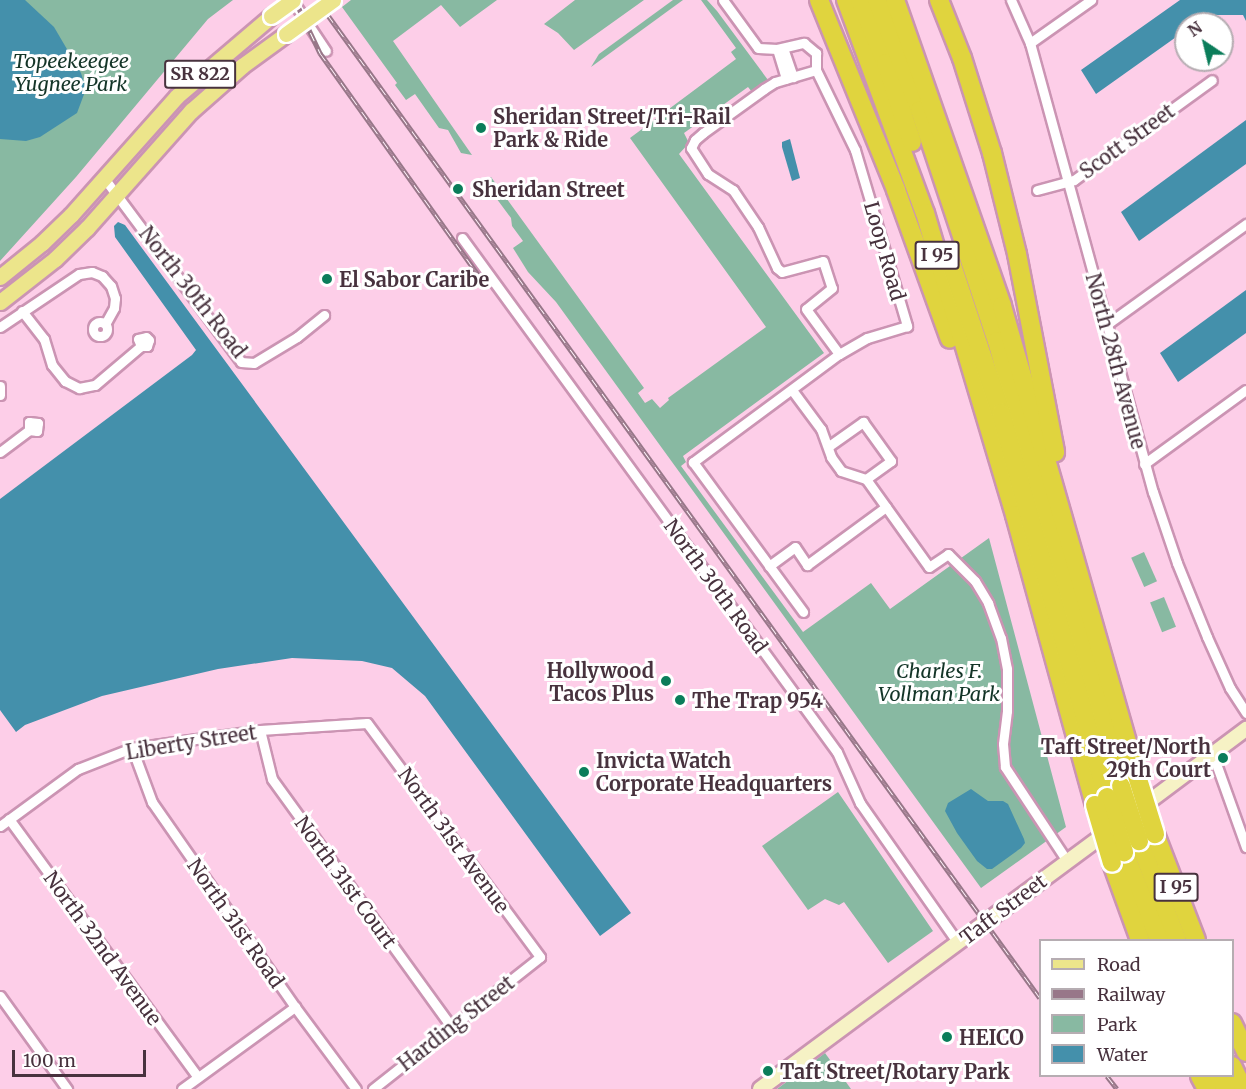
<!DOCTYPE html>
<style>
body{margin:0}
#map{position:relative;width:1246px;height:1089px;overflow:hidden;background:#fdcee8;font-family:Merriweather,serif}
div>[style]{position:absolute}
.green>*{inset:0;background:#88b9a2;transform-origin:0 0}
.water>*{inset:0;background:#4490ab}
.roads{filter:drop-shadow(2px 0 #cb94b3) drop-shadow(-2px 0 #cb94b3) drop-shadow(0 2px #cb94b3) drop-shadow(0 -2px #cb94b3)}
.street>*{height:9px;margin:-4.5px;padding:0 4.5px;transform-origin:4.5px;border-radius:4.5px;background:#fff}
.street>.ring{margin:-4.5px;padding:0;box-sizing:content-box;background:none;border:9px solid #fff;border-radius:50%}
.secondary>*{height:14px;margin:-7px;padding:0 7px;transform-origin:7px;border-radius:7px;background:#f6f2c5}
.primary>*{height:15px;margin:-7.5px;padding:0 7.5px;transform-origin:7.5px;border-radius:7.5px;background:#ece58b}
.highway>*{height:18px;margin:-9px;padding:0 9px;transform-origin:9px;border-radius:9px;background:#e0d43e}
.rail>*{height:5px;margin-top:-2.5px;transform-origin:0;background:repeating-linear-gradient(90deg,#fff 0 9px,#987789 0 18px);box-sizing:border-box;border-block:2px solid #987789}
.bridges{filter:drop-shadow(2px 0 #fff) drop-shadow(-2px 0 #fff) drop-shadow(0 2px #fff) drop-shadow(0 -2px #fff)}
.primary-bridge>*{height:15px;margin:-7.5px;padding:0 7.5px;transform-origin:7.5px;border-radius:7.5px;background:#ece58b}
.highway-bridge>*{height:18px;margin:-9px;padding:0 9px;transform-origin:9px;border-radius:9px;background:#e0d43e}
.dots>*{width:16px;height:16px;translate:-50% -50%;box-sizing:border-box;border:3px solid #fff;border-radius:50%}
span{translate:-50% -50%;white-space:nowrap;text-align:center;line-height:1.15;-webkit-text-stroke:6px #fff;paint-order:stroke}
.shield-label span{padding:2px 4px;background:#fff;border:2px solid;border-radius:4px;-webkit-text-stroke-width:0}
.shield-label{font-size:18px;color:#48323e;font-weight:700}
.park-label{font-size:20px;color:#143528;font-style:italic}
.poi-label{font-size:20px;color:#48323e;font-weight:700}
.left{translate:0 -50%;text-align:left}
.right{translate:-100% -50%;text-align:right}
.street-label{font-size:20px;color:#48323e}
.legend{position:absolute;left:1039px;top:939px;width:195px;height:138px;box-sizing:border-box;background:#fff;border:2px solid #b6adb2;margin:0;padding:8px 10px;list-style:none;font-size:18px;color:#48323e}
.legend li{display:flex;align-items:center;gap:12px;height:30px}
.legend b{width:30px;border:2px solid #b6adb2}
.north{position:absolute;left:1174px;top:12px;width:60px;height:60px;box-sizing:border-box;background:#fff;border:2px solid #b6adb2;border-radius:50%;rotate:325deg;font-size:16px;font-weight:700;line-height:24px;text-align:center;color:#48323e}
.north::after{content:'';display:block;margin:auto;width:21px;height:27px;background:#0b7d5a;clip-path:polygon(50% 0,100% 100%,50% 72%,0 100%)}
.scale{position:absolute;left:12px;top:1050px;width:134px;height:27px;box-sizing:border-box;border:3px solid #48323e;border-top:0;padding-left:8px;font-size:18px;line-height:21px;white-space:nowrap;color:#48323e;-webkit-text-stroke:4px #fff;paint-order:stroke}
</style>
<div id="map">
<div class="green">
<i style="clip-path:polygon(0 0,233px 0,208px 19px,76px 177px,0 261px)"></i>
<i style="clip-path:polygon(351px 0,497px 0,460px 27px,441px 5px,393px 41px,472px 155px,461px 153px,448px 130px,439px 128px,415px 94px,406px 100px,395px 85px,397px 83px,342px 7px)"></i>
<i style="clip-path:polygon(575px 0,644px 0,574px 50px,558px 33px,544px 24px)"></i>
<i style="clip-path:polygon(673px 0,683px 0,591px 67px,599px 54px)"></i>
<i style="clip-path:polygon(701px 0,707px 0,717px 11px,768px 80px,752px 92px,748px 87px,684px 133px,689px 143px,679px 154px,824px 353px,683px 456px,686px 462px,681px 466px,803px 632px,871px 583px,890px 609px,989px 538px,1066px 827px,981px 888px,556px 302px,528px 272px,513px 248px,523px 241px,512px 226px,511px 218px,485px 183px,491px 177px,644px 388px,638px 393px,645px 403px,652px 399px,660px 408px,669px 400px,668px 398px,766px 327px,630px 138px,736px 59px,731px 52px,736px 48px)"></i>
<i style="left:1144px;top:552px;width:32px;height:14px;rotate:66deg"></i>
<i style="left:1164px;top:597px;width:32px;height:15px;rotate:68deg"></i>
<i style="clip-path:polygon(838px 792px,933px 931px,888px 963px,844px 902px,839px 905px,825px 899px,808px 910px,762px 846px)"></i>
<i style="clip-path:polygon(825px 1053px,851px 1089px,777px 1089px)"></i>
</div>
<div class="water">
<i style="clip-path:polygon(0 0,25px 0,54px 27px,81px 73px,86px 89px,77px 113px,40px 137px,26px 141px,0 139px)"></i>
<i style="clip-path:polygon(1180px 0,1246px 0,1246px 21px,1243px 15px,1217px 15px,1199px 24px,1186px 24px,1186px 30px,1096px 94px,1081px 70px)"></i>
<i style="clip-path:polygon(1246px 120px,1246px 164px,1139px 241px,1121px 212px)"></i>
<i style="clip-path:polygon(790px 139px,800px 178px,792px 181px,782px 147px,782px 142px)"></i>
<i style="clip-path:polygon(118px 222px,125px 225px,631px 913px,600px 936px,425px 696px,392px 668px,362px 661px,292px 658px,218px 669px,102px 696px,25px 725px,16px 732px,0 710px,0 499px,192px 355px,196px 350px,115px 237px,114px 226px)"></i>
<i style="clip-path:polygon(1246px 290px,1246px 333px,1178px 382px,1160px 353px)"></i>
<i style="clip-path:polygon(971px 789px,988px 801px,1003px 801px,1008px 804px,1024px 839px,1025px 843px,1021px 848px,992px 869px,987px 869px,977px 861px,957px 833px,945px 811px,948px 803px)"></i>
</div>
<div class="roads">
<div class="street">
<i style="left:292px;top:0;width:61px;rotate:56.3deg"></i>
<i style="left:723px;top:0;width:59px;rotate:53.9deg"></i>
<i style="left:758px;top:48px;width:19px;rotate:3deg"></i>
<i style="left:777px;top:49px;width:28px;rotate:-13deg"></i>
<i style="left:804px;top:43px;width:16px;rotate:40deg"></i>
<i style="left:816px;top:53px;width:17px;rotate:90deg"></i>
<i style="left:816px;top:70px;width:89px;rotate:64deg"></i>
<i style="left:855px;top:150px;width:184px;rotate:73.5deg"></i>
<i style="left:907px;top:326px;width:42px;rotate:163.3deg"></i>
<i style="left:867px;top:338px;width:32px;rotate:150deg"></i>
<i style="left:839px;top:354px;width:182px;rotate:143.5deg"></i>
<i style="left:693px;top:462px;width:186px;rotate:53.7deg"></i>
<i style="left:1011px;top:0;width:47px;rotate:66.2deg"></i>
<i style="left:1030px;top:43px;width:466px;rotate:74.7deg"></i>
<i style="left:1153px;top:492px;width:75px;rotate:71.3deg"></i>
<i style="left:1177px;top:563px;width:80px;rotate:67.9deg"></i>
<i style="left:1207px;top:637px;width:56px;rotate:65.7deg"></i>
<i style="left:1230px;top:688px;width:30px;rotate:57deg"></i>
<i style="left:1030px;top:43px;width:75px;rotate:-35.2deg"></i>
<i style="left:783px;top:48px;width:31px;rotate:71deg"></i>
<i style="left:777px;top:49px;width:31px;rotate:73deg"></i>
<i style="left:816px;top:70px;width:43px;rotate:163.7deg"></i>
<i style="left:775px;top:82px;width:13px;rotate:148deg"></i>
<i style="left:764px;top:89px;width:75px;rotate:144.2deg"></i>
<i style="left:703px;top:133px;width:11px;rotate:139deg"></i>
<i style="left:695px;top:140px;width:9px;rotate:117deg"></i>
<i style="left:691px;top:148px;width:31px;rotate:57deg"></i>
<i style="left:708px;top:174px;width:30px;rotate:33deg"></i>
<i style="left:733px;top:190px;width:45px;rotate:56deg"></i>
<i style="left:758px;top:227px;width:45px;rotate:65.1deg"></i>
<i style="left:777px;top:268px;width:6px;rotate:39deg"></i>
<i style="left:782px;top:272px;width:42px;rotate:-15deg"></i>
<i style="left:823px;top:261px;width:28px;rotate:72deg"></i>
<i style="left:832px;top:288px;width:33px;rotate:141deg"></i>
<i style="left:806px;top:309px;width:56px;rotate:53.7deg"></i>
<i style="left:104px;top:178px;width:229px;rotate:53.3deg"></i>
<i style="left:241px;top:362px;width:13px;rotate:4deg"></i>
<i style="left:254px;top:363px;width:50px;rotate:-31.2deg"></i>
<i style="left:297px;top:337px;width:35px;rotate:-39deg"></i>
<i style="left:1037px;top:190px;width:38px;rotate:-15deg"></i>
<i style="left:1074px;top:180px;width:170px;rotate:-35.9deg"></i>
<i style="left:462px;top:238px;width:636px;rotate:53.89deg"></i>
<i style="left:837px;top:752px;width:56px;rotate:65.7deg"></i>
<i style="left:860px;top:803px;width:171px;rotate:55deg"></i>
<i style="left:22px;top:311px;width:36px;rotate:52deg"></i>
<i style="left:44px;top:339px;width:27px;rotate:73deg"></i>
<i style="left:52px;top:365px;width:21px;rotate:51deg"></i>
<i style="left:65px;top:381px;width:16px;rotate:27deg"></i>
<i style="left:79px;top:388px;width:16px;rotate:-11deg"></i>
<i style="left:95px;top:385px;width:60px;rotate:-40.3deg"></i>
<i style="left:141px;top:346px;width:6px"></i>
<i style="left:147px;top:346px;width:6px;rotate:-72deg"></i>
<i style="left:149px;top:340px;width:4px;rotate:-135deg"></i>
<i style="left:146px;top:337px;width:8px;rotate:166deg"></i>
<i style="left:138px;top:339px;width:8px;rotate:67deg"></i>
<i class="ring" style="left:93px;top:322px;width:5px;height:5px"></i>
<i style="left:1106px;top:325px;width:173px;rotate:-35.8deg"></i>
<i style="left:0;top:327px;width:95px;rotate:-33.9deg"></i>
<i style="left:79px;top:274px;width:13px;rotate:-9deg"></i>
<i style="left:92px;top:272px;width:11px;rotate:22deg"></i>
<i style="left:102px;top:276px;width:13px;rotate:48deg"></i>
<i style="left:111px;top:286px;width:13px;rotate:72deg"></i>
<i style="left:115px;top:298px;width:10px;rotate:96deg"></i>
<i style="left:114px;top:308px;width:18px;rotate:119deg"></i>
<i style="left:0;top:386px;width:9px;rotate:90deg"></i>
<i style="left:792px;top:390px;width:49px;rotate:53.4deg"></i>
<i style="left:821px;top:429px;width:30px;rotate:70deg"></i>
<i style="left:831px;top:457px;width:17px;rotate:54deg"></i>
<i style="left:841px;top:471px;width:26px;rotate:18deg"></i>
<i style="left:866px;top:479px;width:108px;rotate:54.4deg"></i>
<i style="left:929px;top:567px;width:23px;rotate:-34deg"></i>
<i style="left:948px;top:554px;width:38px;rotate:45deg"></i>
<i style="left:975px;top:581px;width:26px;rotate:59deg"></i>
<i style="left:988px;top:603px;width:37px;rotate:70deg"></i>
<i style="left:1001px;top:638px;width:32px;rotate:79deg"></i>
<i style="left:1007px;top:669px;width:42px;rotate:90deg"></i>
<i style="left:1007px;top:711px;width:33px;rotate:97deg"></i>
<i style="left:1003px;top:744px;width:23px;rotate:85deg"></i>
<i style="left:1005px;top:767px;width:113px;rotate:56.6deg"></i>
<i style="left:829px;top:446px;width:42px;rotate:-35.2deg"></i>
<i style="left:863px;top:422px;width:48px;rotate:54.3deg"></i>
<i style="left:891px;top:461px;width:31px;rotate:144deg"></i>
<i style="left:0;top:452px;width:36px;rotate:-37deg"></i>
<i style="left:29px;top:430px;width:8px;rotate:7deg"></i>
<i style="left:37px;top:431px;width:8px;rotate:-83deg"></i>
<i style="left:38px;top:423px;width:9px;rotate:-174deg"></i>
<i style="left:29px;top:422px;width:8px;rotate:90deg"></i>
<i style="left:1144px;top:464px;width:126px;rotate:-36deg"></i>
<i style="left:769px;top:566px;width:32px;rotate:-36deg"></i>
<i style="left:795px;top:547px;width:22px;rotate:56deg"></i>
<i style="left:807px;top:565px;width:98px;rotate:-36.3deg"></i>
<i style="left:260px;top:730px;width:50px;rotate:76.2deg"></i>
<i style="left:272px;top:779px;width:304px;rotate:54.1deg"></i>
<i style="left:132px;top:748px;width:58px;rotate:69.7deg"></i>
<i style="left:152px;top:802px;width:250px;rotate:55.1deg"></i>
<i style="left:295px;top:1007px;width:102px;rotate:53.4deg"></i>
<i style="left:1213px;top:755px;width:98px;rotate:70.3deg"></i>
<i style="left:9px;top:819px;width:320px;rotate:53.8deg"></i>
<i style="left:0;top:826px;width:97px;rotate:-36.2deg"></i>
<i style="left:78px;top:769px;width:58px;rotate:-21.3deg"></i>
<i style="left:132px;top:748px;width:129px;rotate:-8deg"></i>
<i style="left:260px;top:730px;width:107px;rotate:-3.7deg"></i>
<i style="left:367px;top:723px;width:291px;rotate:53.5deg"></i>
<i style="left:540px;top:957px;width:213px;rotate:141.7deg"></i>
<i style="left:0;top:996px;width:115px;rotate:54.2deg"></i>
<i style="left:182px;top:1089px;width:140px;rotate:-36deg"></i>
</div>
<div class="secondary">
<i style="left:1139px;top:809px;width:134px;rotate:-36.8deg"></i>
<i style="left:760px;top:1089px;width:434px;rotate:-36.5deg"></i>
</div>
<div class="primary">
<i style="left:0;top:277px;width:54px;rotate:-39deg"></i>
<i style="left:42px;top:243px;width:40px;rotate:-44deg"></i>
<i style="left:71px;top:215px;width:159px;rotate:-48.3deg"></i>
<i style="left:177px;top:96px;width:123px;rotate:-40.4deg"></i>
<i style="left:0;top:302px;width:70px;rotate:-38deg"></i>
<i style="left:55px;top:259px;width:45px;rotate:-44.1deg"></i>
<i style="left:87px;top:228px;width:157px;rotate:-48.4deg"></i>
<i style="left:191px;top:111px;width:68px;rotate:-41.4deg"></i>
<i style="left:242px;top:66px;width:54px;rotate:-36deg"></i>
</div>
<div class="highway">
<i style="left:819px;top:0;width:205px;rotate:67.9deg"></i>
<i style="left:896px;top:190px;width:158px;rotate:70.1deg"></i>
<i style="left:846px;top:0;width:227px;rotate:69.7deg"></i>
<i style="left:925px;top:213px;width:315px;rotate:73.4deg"></i>
<i style="left:1015px;top:515px;width:301px;rotate:74.6deg"></i>
<i style="left:860px;top:0;width:68px;rotate:67.6deg"></i>
<i style="left:886px;top:63px;width:83px;rotate:71.8deg"></i>
<i style="left:877px;top:0;width:118px;rotate:68.6deg"></i>
<i style="left:920px;top:110px;width:243px;rotate:71.6deg"></i>
<i style="left:997px;top:341px;width:462px;rotate:74.4deg"></i>
<i style="left:895px;top:0;width:324px;rotate:70.7deg"></i>
<i style="left:1002px;top:306px;width:489px;rotate:74deg"></i>
<i style="left:939px;top:0;width:62px;rotate:68.4deg"></i>
<i style="left:962px;top:58px;width:100px;rotate:72.5deg"></i>
<i style="left:992px;top:153px;width:104px;rotate:76.1deg"></i>
<i style="left:1017px;top:254px;width:202px;rotate:79.1deg"></i>
<i style="left:952px;top:265px;width:156px;rotate:71.7deg"></i>
<i style="left:1001px;top:413px;width:398px;rotate:74.6deg"></i>
<i style="left:1155px;top:834px;width:114px;rotate:68.9deg"></i>
<i style="left:1139px;top:841px;width:106px;rotate:69deg"></i>
<i style="left:1124px;top:852px;width:95px;rotate:68.3deg"></i>
<i style="left:1112px;top:863px;width:82px;rotate:70deg"></i>
<i style="left:1232px;top:1023px;width:32px;rotate:64deg"></i>
<i style="left:1232px;top:1066px;width:25px;rotate:64deg"></i>
<i style="left:1200px;top:1076px;width:15px;rotate:62deg"></i>
<i style="left:1219px;top:1076px;width:15px;rotate:62deg"></i>
</div>
</div>
<div class="rail">
<i style="left:295px;top:0;width:59px;rotate:64.7deg"></i>
<i style="left:320px;top:53px;width:284px;rotate:54.5deg"></i>
<i style="left:317px;top:0;width:1232px;rotate:54.08deg"></i>
<i style="left:1107px;top:1076px;width:16px;rotate:52deg"></i>
</div>
<div class="bridges">
<div class="primary-bridge">
<i style="left:271px;top:16px;width:27px;rotate:-36deg"></i>
<i style="left:286px;top:34px;width:58px;rotate:-35.9deg"></i>
</div>
<div class="highway-bridge">
<i style="left:1137px;top:776px;width:61px;rotate:72.8deg"></i>
<i style="left:1121px;top:786px;width:58px;rotate:71.9deg"></i>
<i style="left:1107px;top:797px;width:58px;rotate:72.8deg"></i>
<i style="left:1095px;top:805px;width:60px;rotate:73.7deg"></i>
</div>
</div>
<div class="dots">
<i style="left:481px;top:128px;background:#0b7d5a"></i>
<i style="left:458px;top:189px;background:#0b7d5a"></i>
<i style="left:327px;top:279px;background:#0b7d5a"></i>
<i style="left:666px;top:681px;background:#0b7d5a"></i>
<i style="left:680px;top:700px;background:#0b7d5a"></i>
<i style="left:1223px;top:758px;background:#0b7d5a"></i>
<i style="left:584px;top:772px;background:#0b7d5a"></i>
<i style="left:947px;top:1037px;background:#0b7d5a"></i>
<i style="left:768px;top:1071px;background:#0b7d5a"></i>
</div>
<div class="shield-label">
<span style="left:200px;top:74px">SR 822</span>
<span style="left:937px;top:255px">I 95</span>
<span style="left:1176px;top:887px">I 95</span>
</div>
<div class="park-label">
<span style="left:71px;top:72px">Topeekeegee<br>Yugnee Park</span>
<span style="left:939px;top:682px">Charles F.<br>Vollman Park</span>
</div>
<div class="poi-label">
<span class="left" style="left:493px;top:128px">Sheridan Street/Tri-Rail<br>Park &amp; Ride</span>
<span class="left" style="left:472px;top:189px">Sheridan Street</span>
<span class="left" style="left:339px;top:279px">El Sabor Caribe</span>
<span class="right" style="left:654px;top:682px">Hollywood<br>Tacos Plus</span>
<span class="left" style="left:692px;top:700px">The Trap 954</span>
<span class="right" style="left:1211px;top:758px">Taft Street/North<br>29th Court</span>
<span class="left" style="left:596px;top:772px">Invicta Watch<br>Corporate Headquarters</span>
<span class="left" style="left:959px;top:1037px">HEICO</span>
<span class="left" style="left:780px;top:1071px">Taft Street/Rotary Park</span>
</div>
<div class="street-label">
<span style="left:1127px;top:141px;rotate:-36deg">Scott Street</span>
<span style="left:885px;top:251px;rotate:74deg">Loop Road</span>
<span style="left:193px;top:292px;rotate:52deg">North 30th Road</span>
<span style="left:1116px;top:361px;rotate:75deg">North 28th Avenue</span>
<span style="left:716px;top:586px;rotate:54deg">North 30th Road</span>
<span style="left:191px;top:742px;rotate:-9deg">Liberty Street</span>
<span style="left:454px;top:840px;rotate:54deg">North 31st Avenue</span>
<span style="left:346px;top:882px;rotate:54deg">North 31st Court</span>
<span style="left:1003px;top:909px;rotate:-37deg">Taft Street</span>
<span style="left:236px;top:923px;rotate:55deg">North 31st Road</span>
<span style="left:103px;top:948px;rotate:54deg">North 32nd Avenue</span>
<span style="left:456px;top:1023px;rotate:-38deg">Harding Street</span>
</div>
<ul class="legend">
<li><b style="height:8px;background:#ece58b"></b>Road</li>
<li><b style="height:8px;background:#987789"></b>Railway</li>
<li><b style="height:16px;background:#88b9a2"></b>Park</li>
<li><b style="height:16px;background:#4490ab"></b>Water</li>
</ul>
<div class="north">N</div>
<div class="scale">100 m</div>
</div>
